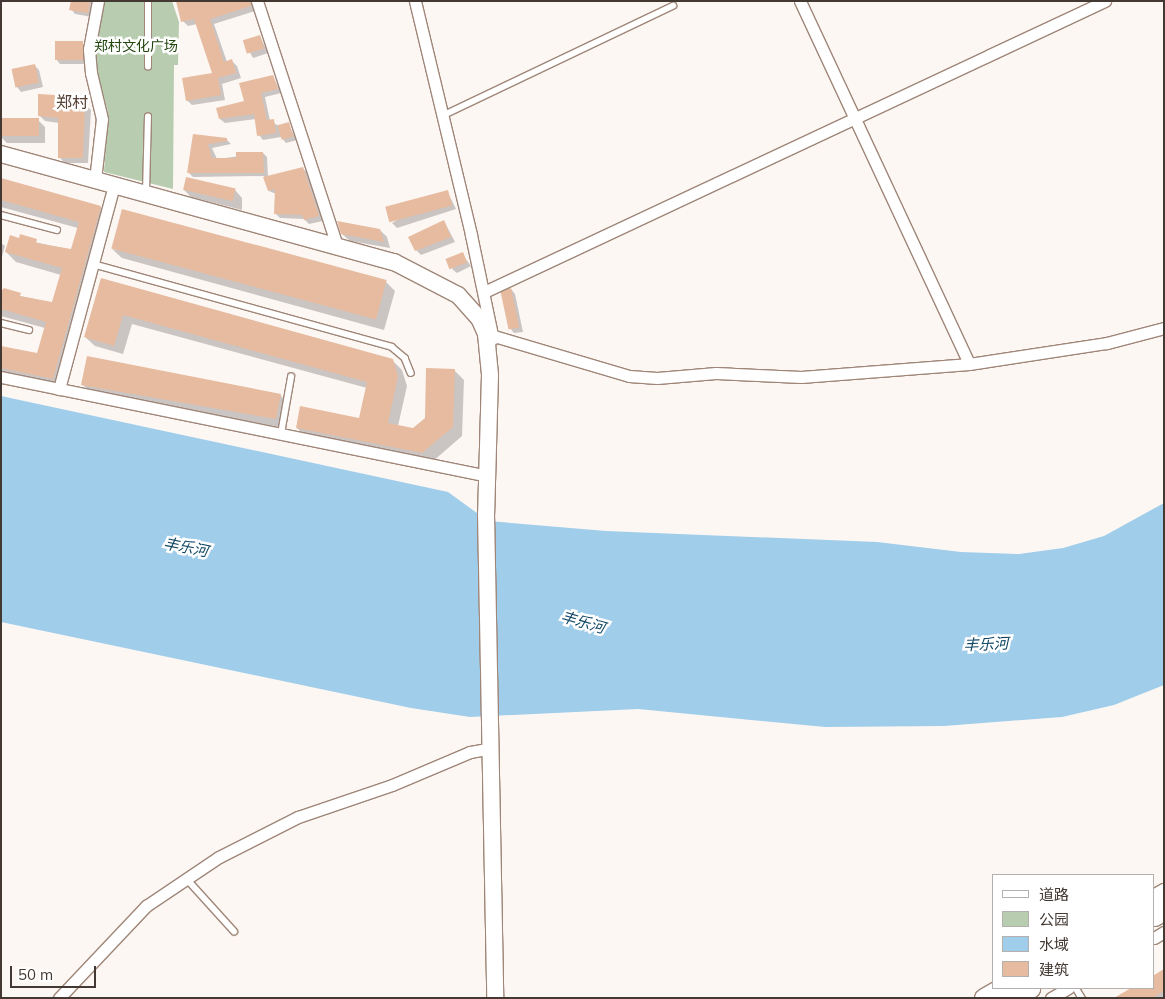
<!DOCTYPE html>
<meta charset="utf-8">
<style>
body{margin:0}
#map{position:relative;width:1165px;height:999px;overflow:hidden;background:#fdf7f4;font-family:Mulish,"Noto Sans SC",sans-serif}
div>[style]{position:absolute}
.green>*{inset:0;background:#b8cdb0}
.water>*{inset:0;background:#a0cdea}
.shadow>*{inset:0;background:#0003}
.building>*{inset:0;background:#e6bb9f;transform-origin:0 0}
.roads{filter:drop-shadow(1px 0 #9f8678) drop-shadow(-1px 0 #9f8678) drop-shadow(0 1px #9f8678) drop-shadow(0 -1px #9f8678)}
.service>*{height:5.5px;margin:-2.75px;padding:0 2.75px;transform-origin:2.75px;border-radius:2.75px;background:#fff}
.minor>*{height:11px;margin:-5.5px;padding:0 5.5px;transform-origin:5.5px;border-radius:5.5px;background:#fff}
.secondary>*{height:16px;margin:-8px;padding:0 8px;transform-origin:8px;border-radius:8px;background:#fff}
.trunk>*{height:19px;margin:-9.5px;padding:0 9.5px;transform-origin:9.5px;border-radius:9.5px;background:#fff}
span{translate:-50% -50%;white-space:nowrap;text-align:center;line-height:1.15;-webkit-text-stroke:5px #fff;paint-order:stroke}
.park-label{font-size:14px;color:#21450d}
.water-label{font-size:15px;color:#0e4663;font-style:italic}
.quarter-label{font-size:16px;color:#564033}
.frame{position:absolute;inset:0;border:2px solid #433932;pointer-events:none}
.legend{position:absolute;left:992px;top:874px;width:162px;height:115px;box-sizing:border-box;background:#fff;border:1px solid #b4b0ad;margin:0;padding:6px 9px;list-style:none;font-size:15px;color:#433932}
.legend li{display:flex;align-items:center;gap:10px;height:25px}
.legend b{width:25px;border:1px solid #b4b0ad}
.scale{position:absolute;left:10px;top:966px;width:86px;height:22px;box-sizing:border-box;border:2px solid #433932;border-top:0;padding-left:6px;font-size:15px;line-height:18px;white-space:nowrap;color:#433932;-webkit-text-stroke:4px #fff;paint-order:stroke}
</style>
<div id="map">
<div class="green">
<i style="clip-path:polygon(103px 1px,172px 1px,179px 22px,178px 65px,174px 65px,173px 189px,104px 172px,108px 112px,92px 54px)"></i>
</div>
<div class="water">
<i style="clip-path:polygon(1px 396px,448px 492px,488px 521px,606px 531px,877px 542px,961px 552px,1019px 554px,1063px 548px,1104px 536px,1164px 503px,1164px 685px,1114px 705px,1062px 717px,944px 726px,825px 727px,638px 709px,470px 717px,411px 708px,1px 622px)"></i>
</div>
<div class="shadow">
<i style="clip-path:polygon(72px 1px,96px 1px,92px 17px,75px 14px,71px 9px)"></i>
<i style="clip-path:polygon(176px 1px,255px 1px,255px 11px,214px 24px,227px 62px,232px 61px,237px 66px,241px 78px,222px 84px,225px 100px,192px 105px,187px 100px,213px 74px,197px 24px,188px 26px,183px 21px)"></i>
<i style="clip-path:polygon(260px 36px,268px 53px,253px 58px,244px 42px)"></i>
<i style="clip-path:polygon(82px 43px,87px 47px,87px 64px,60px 64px,56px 59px)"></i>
<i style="clip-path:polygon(35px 66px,39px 70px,43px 87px,21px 92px,17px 87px)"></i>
<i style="clip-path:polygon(273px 76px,281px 93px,265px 97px,270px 121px,279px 126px,288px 124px,297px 140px,286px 143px,281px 137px,263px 140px,259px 135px,256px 119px,225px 123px,220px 119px,245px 102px)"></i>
<i style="clip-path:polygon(55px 96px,61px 103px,85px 104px,91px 110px,88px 163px,65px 163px,59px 157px,59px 123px,45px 121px,39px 115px)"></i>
<i style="clip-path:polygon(1px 120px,38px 120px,45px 127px,45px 143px,7px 143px,1px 137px)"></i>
<i style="clip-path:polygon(194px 136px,226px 139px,231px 144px,212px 148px,217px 159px,263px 153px,267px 157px,268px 177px,303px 169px,308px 173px,323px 221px,309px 224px,304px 219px,280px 218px,276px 214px,276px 194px,269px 191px,264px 176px,193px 177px,189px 173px)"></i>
<i style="clip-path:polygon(1px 179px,100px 207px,110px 217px,62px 389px,1px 376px,1px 347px,38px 354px,45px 328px,1px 316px,1px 292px,53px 303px,61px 275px,16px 262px,6px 252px,20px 239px,72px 250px,78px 228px,1px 207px)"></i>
<i style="clip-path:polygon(184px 190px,235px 190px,242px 198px,242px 210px,191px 197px)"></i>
<i style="clip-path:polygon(447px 191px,456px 209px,397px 228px,392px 223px)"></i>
<i style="clip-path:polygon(444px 221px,455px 242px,421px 255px,416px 250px)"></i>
<i style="clip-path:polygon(380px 230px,387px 237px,390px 248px,350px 241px,342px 234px)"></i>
<i style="clip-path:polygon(1px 243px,5px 246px,1px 260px)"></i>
<i style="clip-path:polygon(112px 249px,386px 282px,395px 291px,384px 330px,122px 258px)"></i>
<i style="clip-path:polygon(462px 254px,471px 266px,457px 273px,452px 269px)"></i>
<i style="clip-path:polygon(101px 279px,392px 360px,402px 370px,407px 386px,398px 426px,413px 429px,426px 419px,454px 370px,464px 380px,462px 436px,432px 462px,306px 437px,297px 428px,360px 419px,367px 388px,132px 324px,123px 354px,95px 346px,85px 337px)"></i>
<i style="clip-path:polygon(511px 289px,515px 294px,523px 332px,514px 333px,510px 328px)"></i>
<i style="clip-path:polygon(82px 384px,280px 395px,290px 405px,285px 428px,92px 394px)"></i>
<i style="clip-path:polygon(1164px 970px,1164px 998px,1117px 998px,1134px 988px,1154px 988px,1154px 976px)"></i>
</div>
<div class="building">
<i style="clip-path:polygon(71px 1px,90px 1px,88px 13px,69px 10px)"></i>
<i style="clip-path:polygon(176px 1px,250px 1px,251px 6px,210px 19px,224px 62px,232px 59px,236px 73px,218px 78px,221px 95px,186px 101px,182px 78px,212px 73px,194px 19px,181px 22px)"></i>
<i style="left:260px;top:35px;width:14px;height:18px;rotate:73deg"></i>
<i style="left:55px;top:41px;width:28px;height:19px"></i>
<i style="left:35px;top:64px;width:19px;height:24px;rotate:78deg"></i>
<i style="clip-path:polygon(273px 75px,278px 89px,261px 93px,267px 120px,274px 119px,276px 133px,257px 136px,254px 114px,219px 119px,216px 108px,244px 101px,239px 83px)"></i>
<i style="clip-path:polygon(38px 94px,55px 95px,55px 102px,85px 103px,83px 158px,58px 158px,58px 118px,38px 116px)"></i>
<i style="left:1px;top:118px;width:38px;height:18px"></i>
<i style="left:289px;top:122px;width:15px;height:12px;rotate:74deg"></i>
<i style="clip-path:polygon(193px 134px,227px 138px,227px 141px,208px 144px,212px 158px,236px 158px,236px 152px,263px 152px,264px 173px,187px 173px)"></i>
<i style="clip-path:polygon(303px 167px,319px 216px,304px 220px,302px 215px,274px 214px,275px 189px,268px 191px,263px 177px)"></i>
<i style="left:186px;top:177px;width:51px;height:13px;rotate:13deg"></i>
<i style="clip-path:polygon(1px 178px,101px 206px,53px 379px,1px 368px,1px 346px,37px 353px,46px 322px,1px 309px,1px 291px,4px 288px,21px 293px,20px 296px,52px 302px,62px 268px,5px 252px,10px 235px,19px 238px,20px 234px,37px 239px,36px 243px,71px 249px,79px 222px,1px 200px)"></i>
<i style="left:448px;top:190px;width:16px;height:65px;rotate:75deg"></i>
<i style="left:122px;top:209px;width:274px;height:41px;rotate:15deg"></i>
<i style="clip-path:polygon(444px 220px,451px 237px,415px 251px,408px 237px)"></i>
<i style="clip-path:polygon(337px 221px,380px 229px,384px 242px,341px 234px)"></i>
<i style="left:463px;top:252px;width:11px;height:19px;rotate:68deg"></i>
<i style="clip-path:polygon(101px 278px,393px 359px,398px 376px,388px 423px,413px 428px,425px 418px,426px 368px,455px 369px,453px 427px,422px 453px,296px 428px,300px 406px,359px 418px,367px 382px,123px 315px,114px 346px,84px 337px)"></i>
<i style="left:511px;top:288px;width:40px;height:11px;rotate:78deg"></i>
<i style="clip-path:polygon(87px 356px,281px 394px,276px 419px,81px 385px)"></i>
<i style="clip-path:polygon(1164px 969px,1164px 991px,1154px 997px,1114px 998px,1131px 988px,1154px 988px,1154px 975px)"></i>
</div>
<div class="roads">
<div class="service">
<i style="left:148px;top:67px;width:66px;rotate:-90deg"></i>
<i style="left:442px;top:116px;width:256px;rotate:-25.5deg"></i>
<i style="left:146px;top:192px;width:75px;rotate:-88.5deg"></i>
<i style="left:1px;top:215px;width:58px;rotate:15deg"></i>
<i style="left:93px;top:264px;width:310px;rotate:15.5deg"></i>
<i style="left:392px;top:347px;width:17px;rotate:40deg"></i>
<i style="left:405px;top:358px;width:16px;rotate:68deg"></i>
<i style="left:1px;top:323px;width:29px;rotate:14deg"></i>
<i style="left:281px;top:434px;width:58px;rotate:-80deg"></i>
<i style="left:186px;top:878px;width:72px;rotate:47.8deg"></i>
<i style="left:1076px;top:988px;width:12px;rotate:59deg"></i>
</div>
<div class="minor">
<i style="left:257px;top:1px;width:258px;rotate:71.9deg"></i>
<i style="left:415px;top:1px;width:241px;rotate:76.5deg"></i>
<i style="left:471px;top:235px;width:106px;rotate:78.1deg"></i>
<i style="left:800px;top:1px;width:400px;rotate:65deg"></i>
<i style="left:95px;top:180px;width:61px;rotate:-83.5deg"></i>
<i style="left:102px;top:119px;width:47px;rotate:-103.4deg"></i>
<i style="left:91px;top:73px;width:24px;rotate:-95deg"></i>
<i style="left:89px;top:49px;width:49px;rotate:-79.4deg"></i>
<i style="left:484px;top:292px;width:686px;rotate:-25.11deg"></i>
<i style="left:494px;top:336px;width:141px;rotate:16.5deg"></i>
<i style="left:629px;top:376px;width:28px;rotate:4deg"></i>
<i style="left:657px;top:378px;width:59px;rotate:-4.8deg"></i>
<i style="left:716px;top:373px;width:85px;rotate:2.7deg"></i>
<i style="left:801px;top:377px;width:169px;rotate:-4.4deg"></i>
<i style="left:969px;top:364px;width:140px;rotate:-8.7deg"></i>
<i style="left:1107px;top:343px;width:59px;rotate:-14.7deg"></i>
<i style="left:1px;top:377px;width:496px;rotate:11.5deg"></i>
<i style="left:59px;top:389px;width:211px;rotate:-74.9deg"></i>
<i style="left:1154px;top:938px;width:12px;rotate:-31deg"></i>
<i style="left:59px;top:998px;width:127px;rotate:-46.6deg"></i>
<i style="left:146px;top:906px;width:88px;rotate:-33.9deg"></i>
<i style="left:219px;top:857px;width:89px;rotate:-26.9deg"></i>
<i style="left:298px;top:817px;width:99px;rotate:-18.8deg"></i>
<i style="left:392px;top:785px;width:85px;rotate:-22.9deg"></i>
<i style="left:470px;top:752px;width:22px;rotate:-10deg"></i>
<i style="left:1051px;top:998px;width:20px;rotate:-30deg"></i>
</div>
<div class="secondary">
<i style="left:1px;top:154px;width:408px;rotate:15.4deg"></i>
<i style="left:394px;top:262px;width:72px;rotate:27.3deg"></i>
<i style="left:458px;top:295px;width:31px;rotate:48deg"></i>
<i style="left:479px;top:318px;width:17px;rotate:66deg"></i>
<i style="left:486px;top:334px;width:41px;rotate:84.4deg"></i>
<i style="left:490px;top:375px;width:139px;rotate:91.6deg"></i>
<i style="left:486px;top:514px;width:484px;rotate:88.9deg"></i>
</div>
<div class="trunk">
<i style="left:1154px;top:899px;width:12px;rotate:-31deg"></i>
<i style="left:1154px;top:916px;width:12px;rotate:-31deg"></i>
<i style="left:984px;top:998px;width:20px;rotate:-30deg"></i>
<i style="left:1013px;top:998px;width:20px;rotate:-30deg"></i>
</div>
</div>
<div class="park-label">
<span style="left:136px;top:46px">郑村文化广场</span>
</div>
<div class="water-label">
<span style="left:186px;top:547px;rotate:11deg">丰乐河</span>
<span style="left:583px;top:622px;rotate:16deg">丰乐河</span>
<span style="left:986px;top:644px;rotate:-2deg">丰乐河</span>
</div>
<div class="quarter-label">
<span style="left:72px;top:102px">郑村</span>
</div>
<div class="frame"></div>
<ul class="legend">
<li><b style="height:6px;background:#fff"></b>道路</li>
<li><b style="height:14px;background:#b8cdb0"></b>公园</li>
<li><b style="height:14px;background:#a0cdea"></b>水域</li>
<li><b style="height:14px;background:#e6bb9f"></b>建筑</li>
</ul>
<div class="scale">50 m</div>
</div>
